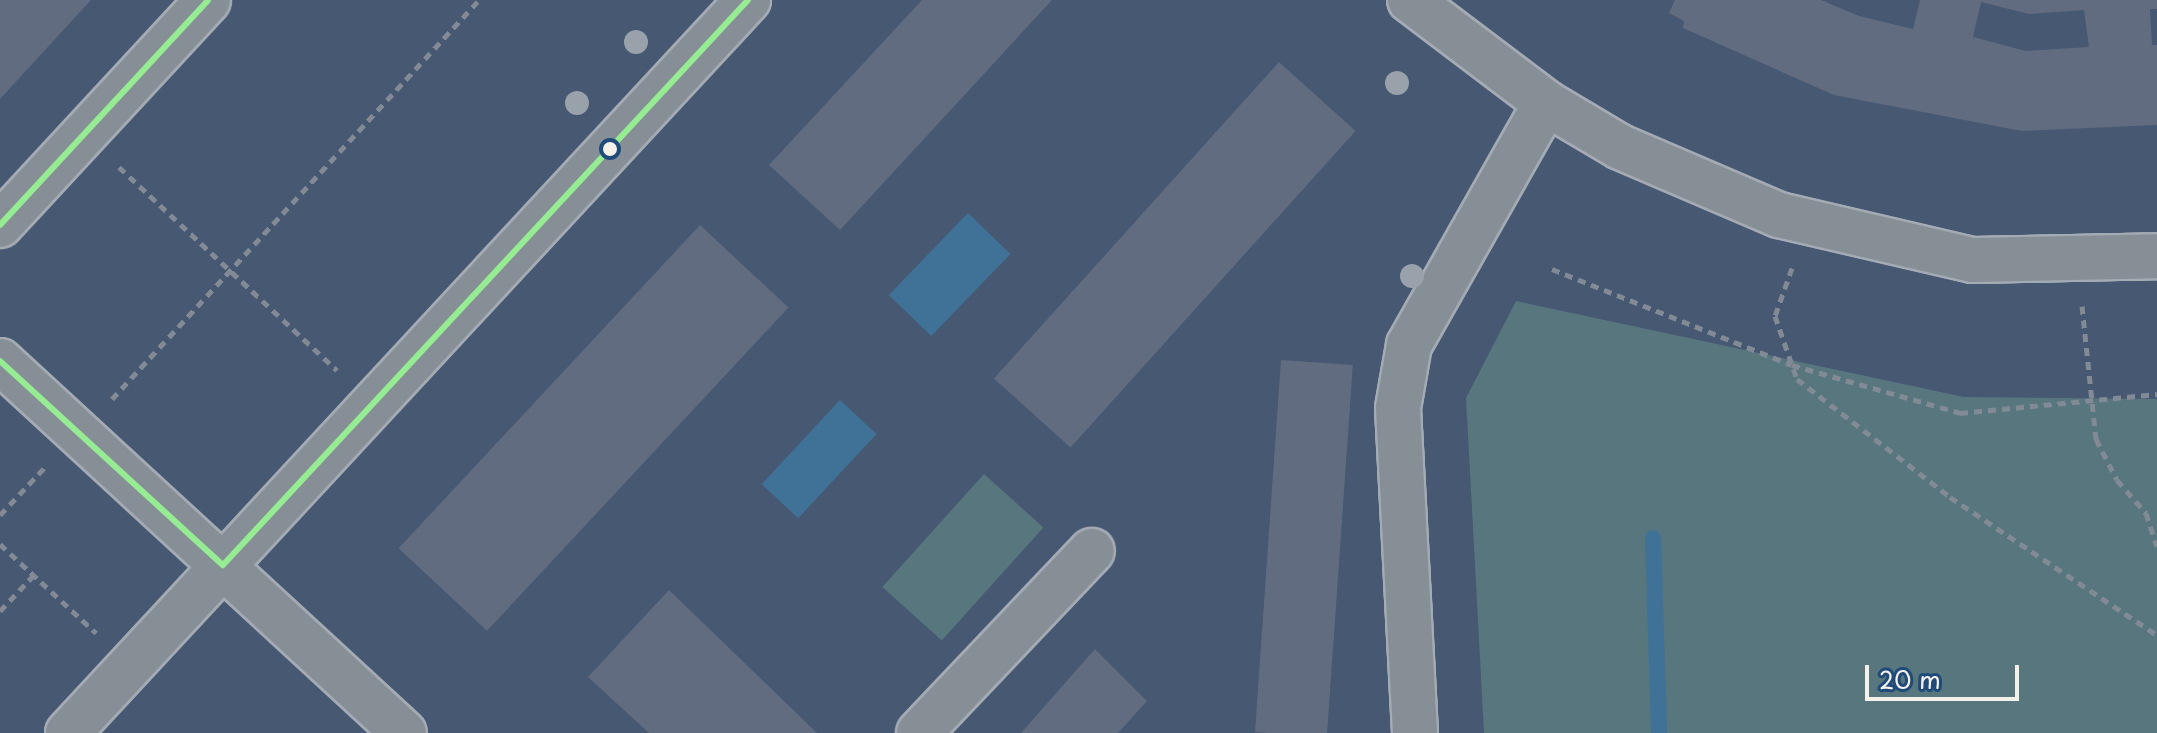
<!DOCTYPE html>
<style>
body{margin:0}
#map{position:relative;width:2157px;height:733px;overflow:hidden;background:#465872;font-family:"Playpen Sans",sans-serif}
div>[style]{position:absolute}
.green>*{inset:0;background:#57767d;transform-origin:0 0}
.water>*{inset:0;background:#407298;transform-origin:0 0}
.stream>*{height:16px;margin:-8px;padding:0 8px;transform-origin:8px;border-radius:8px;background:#407298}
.building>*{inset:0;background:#626c80;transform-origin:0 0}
.path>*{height:5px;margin-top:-2.5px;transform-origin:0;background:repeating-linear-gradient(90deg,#818a95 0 8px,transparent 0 14px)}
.roads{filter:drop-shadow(2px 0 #a4abb5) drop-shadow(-2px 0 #a4abb5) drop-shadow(0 2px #a4abb5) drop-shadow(0 -2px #a4abb5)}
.minor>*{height:44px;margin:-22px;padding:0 22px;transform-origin:22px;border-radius:22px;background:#878f96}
.bus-1>*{height:6px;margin:-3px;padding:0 3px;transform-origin:3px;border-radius:3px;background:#95ec92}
.trees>*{width:24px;height:24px;margin:-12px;border-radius:50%;background:#99a2aa}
.dots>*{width:22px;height:22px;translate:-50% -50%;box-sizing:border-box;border:4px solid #1f4a7a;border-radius:50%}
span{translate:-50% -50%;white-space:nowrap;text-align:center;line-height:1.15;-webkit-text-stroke:6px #1f4a7a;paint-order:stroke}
.scale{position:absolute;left:1865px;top:665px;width:154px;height:36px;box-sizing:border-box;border:4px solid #f4f1e8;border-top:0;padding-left:10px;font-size:24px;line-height:28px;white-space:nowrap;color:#f4f1e8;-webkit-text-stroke:6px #1f4a7a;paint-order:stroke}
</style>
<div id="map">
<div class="green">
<i style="clip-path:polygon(1516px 301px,1964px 397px,2157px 399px,2157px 733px,1484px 733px,1466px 398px)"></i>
<i style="left:984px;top:474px;width:80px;height:152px;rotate:42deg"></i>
</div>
<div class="water">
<i style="left:968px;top:213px;width:59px;height:114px;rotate:44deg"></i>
<i style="left:840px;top:400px;width:50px;height:115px;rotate:43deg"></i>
</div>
<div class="stream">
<i style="left:1653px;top:538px;width:195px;rotate:88.2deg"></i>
</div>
<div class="building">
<i style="clip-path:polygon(0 0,91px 0,0 99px)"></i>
<i style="clip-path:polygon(922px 0,1052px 0,840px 230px,769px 165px)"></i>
<i style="clip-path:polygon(evenodd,1675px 0,1821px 0,1859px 16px,1913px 29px,1920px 0,2157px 0,2157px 9px,2150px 9px,2152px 45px,2157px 45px,2157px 125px,2022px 131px,1834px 95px,1683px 28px,1684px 21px,1669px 13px,1675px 0,1981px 2px,2029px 14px,2084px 10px,2089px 47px,2026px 51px,1973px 37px,1981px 2px)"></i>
<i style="left:1279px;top:62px;width:103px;height:426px;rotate:42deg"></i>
<i style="left:700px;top:225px;width:121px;height:442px;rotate:43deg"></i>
<i style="left:1281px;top:360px;width:72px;height:373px;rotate:4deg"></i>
<i style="clip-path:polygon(669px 590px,817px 733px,649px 733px,588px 677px)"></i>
<i style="clip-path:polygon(1095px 649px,1147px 701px,1118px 733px,1021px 733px)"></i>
</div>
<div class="path">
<i style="left:119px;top:167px;width:298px;rotate:43deg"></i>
<i style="left:1792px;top:268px;width:51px;rotate:109.5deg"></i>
<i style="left:1775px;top:316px;width:67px;rotate:70.8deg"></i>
<i style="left:1797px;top:379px;width:193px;rotate:37.6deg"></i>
<i style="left:1950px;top:497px;width:249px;rotate:33.7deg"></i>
<i style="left:1552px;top:269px;width:258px;rotate:21.8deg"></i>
<i style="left:1792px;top:365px;width:175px;rotate:15.9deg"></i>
<i style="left:1960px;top:413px;width:198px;rotate:-5.5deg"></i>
<i style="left:2082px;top:306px;width:134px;rotate:84deg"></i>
<i style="left:2096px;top:439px;width:46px;rotate:62.9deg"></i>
<i style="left:2117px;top:480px;width:44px;rotate:48.7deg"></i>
<i style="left:2146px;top:513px;width:35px;rotate:72deg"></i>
<i style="left:112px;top:399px;width:542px;rotate:-47.39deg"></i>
<i style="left:0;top:515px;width:67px;rotate:-46.8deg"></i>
<i style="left:0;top:544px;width:131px;rotate:42.8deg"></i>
<i style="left:0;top:611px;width:48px;rotate:-46.7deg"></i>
</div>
<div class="roads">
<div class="minor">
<i style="left:1410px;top:0;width:171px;rotate:37.1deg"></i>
<i style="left:1546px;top:103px;width:86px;rotate:30.7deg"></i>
<i style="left:1620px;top:147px;width:173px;rotate:23.2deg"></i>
<i style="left:1779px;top:215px;width:199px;rotate:13.1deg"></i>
<i style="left:1973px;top:260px;width:184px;rotate:-1.2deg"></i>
<i style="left:0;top:225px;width:306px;rotate:-47.2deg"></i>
<i style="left:0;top:361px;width:549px;rotate:42.64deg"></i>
<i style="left:68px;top:733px;width:1000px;rotate:-47.15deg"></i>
<i style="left:919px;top:733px;width:251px;rotate:-46.5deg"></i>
<i style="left:1415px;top:733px;width:325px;rotate:-93deg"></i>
<i style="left:1398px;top:408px;width:64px;rotate:-80.1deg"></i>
<i style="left:1409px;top:345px;width:278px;rotate:-60.5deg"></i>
</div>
</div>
<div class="bus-1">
<i style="left:0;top:225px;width:306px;rotate:-47.2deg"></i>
<i style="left:0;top:361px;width:302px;rotate:42.5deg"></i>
<i style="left:223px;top:565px;width:771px;rotate:-47.1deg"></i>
</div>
<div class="trees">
<i style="left:636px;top:42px"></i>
<i style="left:1397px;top:83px"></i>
<i style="left:577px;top:103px"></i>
<i style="left:1412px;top:276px"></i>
</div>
<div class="dots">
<i style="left:610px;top:149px;background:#f4f1e8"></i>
</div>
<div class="scale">20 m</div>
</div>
